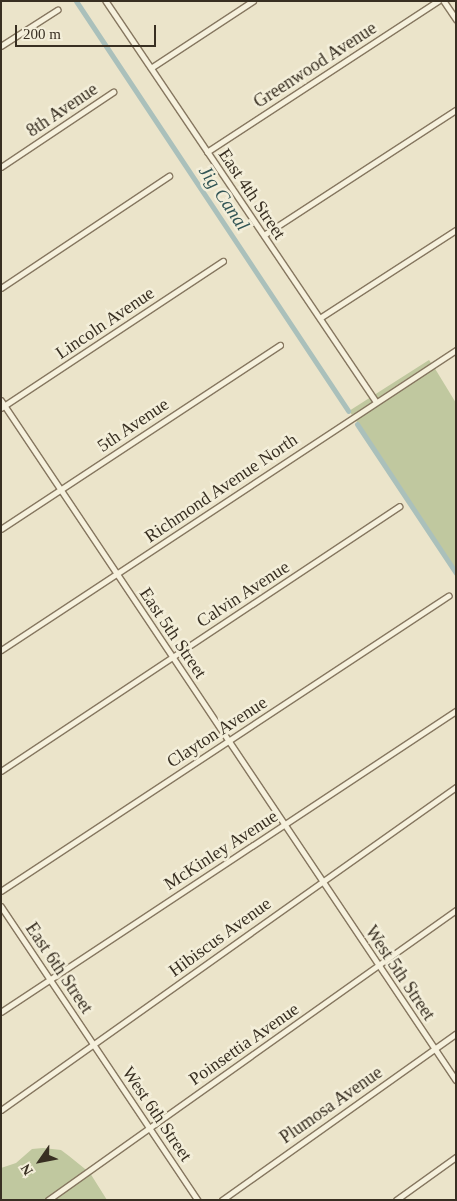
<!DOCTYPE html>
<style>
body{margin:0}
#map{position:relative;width:457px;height:1201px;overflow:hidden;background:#ebe4ca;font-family:"Times New Roman",serif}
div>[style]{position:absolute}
.green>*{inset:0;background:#c0c89f}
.canal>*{height:5px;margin:-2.5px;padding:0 2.5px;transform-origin:2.5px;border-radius:2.5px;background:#aac0bb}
.roads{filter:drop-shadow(1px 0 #867760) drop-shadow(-1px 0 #867760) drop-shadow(0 1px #867760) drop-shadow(0 -1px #867760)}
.minor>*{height:4.5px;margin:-2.25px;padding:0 2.25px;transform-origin:2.25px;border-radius:2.25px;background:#f6f1dd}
.tertiary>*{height:5px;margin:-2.5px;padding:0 2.5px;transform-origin:2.5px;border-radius:2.5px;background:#f6f1dd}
span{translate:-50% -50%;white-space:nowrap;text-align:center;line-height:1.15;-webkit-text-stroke:5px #f3eed9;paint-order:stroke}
.street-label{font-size:18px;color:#382f22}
.water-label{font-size:19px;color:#335656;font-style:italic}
.frame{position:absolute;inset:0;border:2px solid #382f22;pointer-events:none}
.north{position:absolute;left:15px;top:1136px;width:50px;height:50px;-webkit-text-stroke:4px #f3eed9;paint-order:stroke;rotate:237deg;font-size:14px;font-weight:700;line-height:20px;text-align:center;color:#382f22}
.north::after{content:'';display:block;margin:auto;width:18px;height:22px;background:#382f22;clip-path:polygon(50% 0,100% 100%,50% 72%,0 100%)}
.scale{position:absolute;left:15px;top:25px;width:141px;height:22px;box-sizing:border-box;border:2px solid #382f22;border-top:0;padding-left:6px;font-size:15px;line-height:18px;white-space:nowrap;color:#382f22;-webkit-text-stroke:4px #f3eed9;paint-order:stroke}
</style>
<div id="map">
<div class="green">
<i style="clip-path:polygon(429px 360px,431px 363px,352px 415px,349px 411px)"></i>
<i style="clip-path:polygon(434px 367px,456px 403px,456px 574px,355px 419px)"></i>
<i style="clip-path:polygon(43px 1148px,61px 1150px,69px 1156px,90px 1173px,107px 1200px,1px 1200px,1px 1168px,16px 1163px,32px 1149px)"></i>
</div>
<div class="canal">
<i style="left:76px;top:1px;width:492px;rotate:56.4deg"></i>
<i style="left:357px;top:424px;width:179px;rotate:56.4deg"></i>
</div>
<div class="roads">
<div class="minor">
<i style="left:106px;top:1px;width:483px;rotate:56deg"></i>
<i style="left:444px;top:1px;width:22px;rotate:56deg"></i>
<i style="left:1px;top:46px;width:67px;rotate:-32.7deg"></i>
<i style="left:151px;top:68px;width:122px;rotate:-33.3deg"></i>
<i style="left:207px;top:152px;width:276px;rotate:-33.2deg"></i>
<i style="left:1px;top:167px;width:135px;rotate:-33.8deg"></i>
<i style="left:264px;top:235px;width:229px;rotate:-33.1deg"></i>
<i style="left:1px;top:288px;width:202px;rotate:-33.7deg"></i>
<i style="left:320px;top:318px;width:162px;rotate:-32.9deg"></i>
<i style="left:1px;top:400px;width:818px;rotate:56.21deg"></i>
<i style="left:1px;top:408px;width:266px;rotate:-33.5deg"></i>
<i style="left:1px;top:529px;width:334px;rotate:-33.4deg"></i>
<i style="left:1px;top:771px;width:478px;rotate:-33.6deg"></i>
<i style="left:1px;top:891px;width:536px;rotate:-33.42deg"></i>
<i style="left:1px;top:906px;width:354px;rotate:56.2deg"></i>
<i style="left:1px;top:1012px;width:546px;rotate:-33.49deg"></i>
<i style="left:1px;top:1110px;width:558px;rotate:-35.37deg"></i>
<i style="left:48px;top:1200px;width:501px;rotate:-35.4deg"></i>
<i style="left:222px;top:1200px;width:287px;rotate:-35.4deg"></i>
<i style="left:396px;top:1200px;width:74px;rotate:-35.6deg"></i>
</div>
<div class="tertiary">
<i style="left:1px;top:650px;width:545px;rotate:-33.4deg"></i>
</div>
</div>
<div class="street-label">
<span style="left:315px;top:65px;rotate:-33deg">Greenwood Avenue</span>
<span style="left:62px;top:110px;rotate:-34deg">8th Avenue</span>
<span style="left:252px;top:194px;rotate:56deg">East 4th Street</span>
<span style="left:105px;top:323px;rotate:-34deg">Lincoln Avenue</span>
<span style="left:133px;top:425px;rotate:-34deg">5th Avenue</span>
<span style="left:221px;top:488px;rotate:-34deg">Richmond Avenue North</span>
<span style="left:243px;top:594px;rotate:-33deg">Calvin Avenue</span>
<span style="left:173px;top:633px;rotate:56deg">East 5th Street</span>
<span style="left:217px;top:732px;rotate:-33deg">Clayton Avenue</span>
<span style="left:221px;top:850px;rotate:-33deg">McKinley Avenue</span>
<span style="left:220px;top:937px;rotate:-36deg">Hibiscus Avenue</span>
<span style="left:59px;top:968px;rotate:56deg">East 6th Street</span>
<span style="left:400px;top:973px;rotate:56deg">West 5th Street</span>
<span style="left:244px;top:1044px;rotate:-35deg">Poinsettia Avenue</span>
<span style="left:331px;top:1105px;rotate:-35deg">Plumosa Avenue</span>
<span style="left:157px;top:1114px;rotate:56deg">West 6th Street</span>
</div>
<div class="water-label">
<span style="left:224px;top:198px;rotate:56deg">Jig Canal</span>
</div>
<div class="frame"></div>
<div class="north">N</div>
<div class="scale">200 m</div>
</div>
